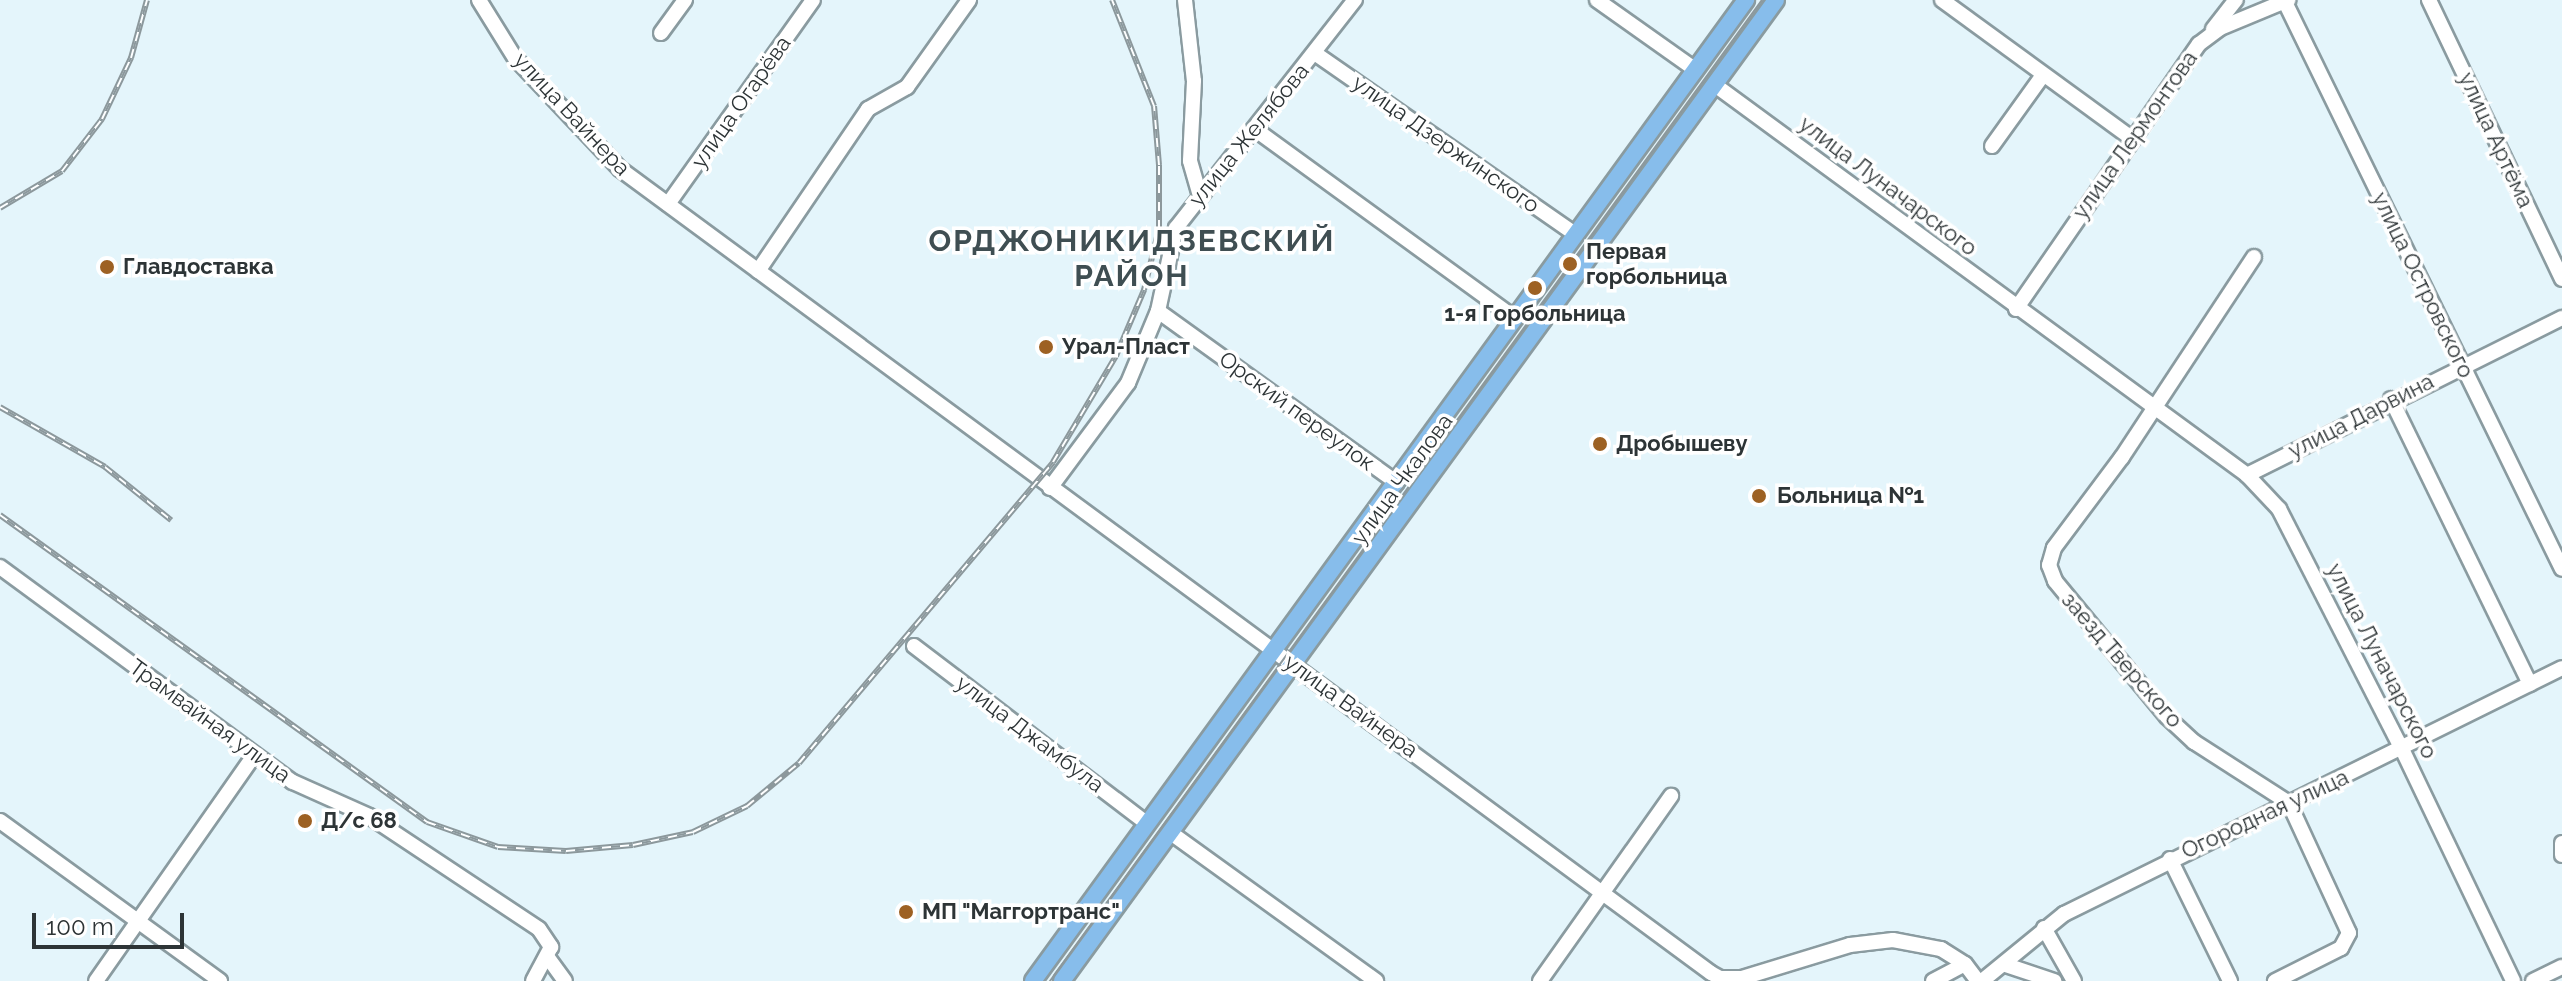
<!DOCTYPE html>
<meta charset="utf-8">
<style>
body{margin:0}
#map{position:relative;width:2562px;height:981px;overflow:hidden;background:#e4f5fb;font-family:Raleway,sans-serif}
div>[style]{position:absolute}
.roads{filter:drop-shadow(2px 0 #8a9ba0) drop-shadow(-2px 0 #8a9ba0) drop-shadow(0 2px #8a9ba0) drop-shadow(0 -2px #8a9ba0)}
.minor>*{height:14px;margin:-7px;padding:0 7px;transform-origin:7px;border-radius:7px;background:#fff}
.major>*{height:16px;margin:-8px;padding:0 8px;transform-origin:8px;border-radius:8px;background:#87bdeb}
.tram>*{height:2px;margin:-1px;padding:0 1px;transform-origin:1px;border-radius:1px;background:#8c989c}
.rail>*{height:6px;margin-top:-3px;transform-origin:0;background:repeating-linear-gradient(90deg,#fff 0 9px,#8c989c 0 18px);box-sizing:border-box;border-block:2px solid #8c989c}
.dots>*{width:22px;height:22px;translate:-50% -50%;box-sizing:border-box;border:4px solid #fff;border-radius:50%}
span{translate:-50% -50%;white-space:nowrap;text-align:center;line-height:1.15;-webkit-text-stroke:7px #fff;paint-order:stroke}
.street-label{font-size:22px;color:#2d3436}
.poi-label{font-size:22px;color:#2d3436;font-weight:700}
.left{translate:0 -50%;text-align:left}
.district-label{font-size:30px;color:#3f4e52;font-weight:700;letter-spacing:2px}
.scale{position:absolute;left:32px;top:913px;width:152px;height:36px;box-sizing:border-box;border:4px solid #2d3436;border-top:0;padding-left:10px;font-size:24px;line-height:28px;white-space:nowrap;color:#2d3436;-webkit-text-stroke:6px #fff;paint-order:stroke}
</style>
<div id="map">
<div class="roads">
<div class="minor">
<i style="left:479px;top:0;width:68px;rotate:58.2deg"></i>
<i style="left:515px;top:58px;width:153px;rotate:46.6deg"></i>
<i style="left:620px;top:169px;width:1355px;rotate:36.39deg"></i>
<i style="left:1711px;top:973px;width:10px;rotate:29deg"></i>
<i style="left:1720px;top:978px;width:22px"></i>
<i style="left:1742px;top:978px;width:113px;rotate:-17deg"></i>
<i style="left:1850px;top:945px;width:43px;rotate:-6.6deg"></i>
<i style="left:1893px;top:940px;width:49px;rotate:10.6deg"></i>
<i style="left:1941px;top:949px;width:28px;rotate:32deg"></i>
<i style="left:1965px;top:964px;width:21px;rotate:53deg"></i>
<i style="left:1185px;top:0;width:81px;rotate:83.7deg"></i>
<i style="left:1194px;top:81px;width:80px;rotate:92.9deg"></i>
<i style="left:1190px;top:161px;width:33px;rotate:74deg"></i>
<i style="left:1597px;top:0;width:121px;rotate:35.3deg"></i>
<i style="left:1942px;top:0;width:234px;rotate:36.1deg"></i>
<i style="left:2284px;top:0;width:633px;rotate:63.96deg"></i>
<i style="left:2429px;top:0;width:309px;rotate:64.5deg"></i>
<i style="left:2213px;top:29px;width:37px;rotate:-52deg"></i>
<i style="left:661px;top:33px;width:41px;rotate:-54deg"></i>
<i style="left:1316px;top:54px;width:315px;rotate:34.8deg"></i>
<i style="left:1715px;top:85px;width:660px;rotate:36.24deg"></i>
<i style="left:2247px;top:475px;width:47px;rotate:46.7deg"></i>
<i style="left:2279px;top:509px;width:270px;rotate:62.9deg"></i>
<i style="left:2402px;top:749px;width:257px;rotate:64.4deg"></i>
<i style="left:1256px;top:130px;width:320px;rotate:36deg"></i>
<i style="left:1992px;top:146px;width:87px;rotate:-54.3deg"></i>
<i style="left:668px;top:204px;width:250px;rotate:-54.6deg"></i>
<i style="left:2254px;top:257px;width:240px;rotate:123.4deg"></i>
<i style="left:2122px;top:457px;width:114px;rotate:126.8deg"></i>
<i style="left:2054px;top:548px;width:18px;rotate:106deg"></i>
<i style="left:2049px;top:565px;width:17px;rotate:69deg"></i>
<i style="left:2055px;top:581px;width:176px;rotate:50.5deg"></i>
<i style="left:2167px;top:717px;width:37px;rotate:43deg"></i>
<i style="left:2194px;top:742px;width:113px;rotate:32.7deg"></i>
<i style="left:2289px;top:803px;width:143px;rotate:65.2deg"></i>
<i style="left:2349px;top:933px;width:17px;rotate:118deg"></i>
<i style="left:2341px;top:948px;width:74px;rotate:153.4deg"></i>
<i style="left:758px;top:271px;width:196px;rotate:-55.8deg"></i>
<i style="left:868px;top:109px;width:45px;rotate:-29.4deg"></i>
<i style="left:907px;top:87px;width:107px;rotate:-54.5deg"></i>
<i style="left:2016px;top:309px;width:322px;rotate:-55.4deg"></i>
<i style="left:2199px;top:44px;width:26px;rotate:-37deg"></i>
<i style="left:2220px;top:28px;width:74px;rotate:-22.4deg"></i>
<i style="left:1158px;top:311px;width:294px;rotate:35.7deg"></i>
<i style="left:2391px;top:399px;width:317px;rotate:64deg"></i>
<i style="left:2247px;top:475px;width:352px;rotate:-26.5deg"></i>
<i style="left:1050px;top:488px;width:131px;rotate:-53.4deg"></i>
<i style="left:1128px;top:383px;width:78px;rotate:-67.4deg"></i>
<i style="left:1158px;top:311px;width:85px;rotate:-77.8deg"></i>
<i style="left:1176px;top:228px;width:290px;rotate:-51.9deg"></i>
<i style="left:0;top:567px;width:363px;rotate:36.3deg"></i>
<i style="left:293px;top:782px;width:83px;rotate:24.1deg"></i>
<i style="left:369px;top:816px;width:204px;rotate:33.6deg"></i>
<i style="left:539px;top:929px;width:22px;rotate:56deg"></i>
<i style="left:551px;top:947px;width:38px;rotate:118deg"></i>
<i style="left:914px;top:646px;width:292px;rotate:37.3deg"></i>
<i style="left:0;top:821px;width:272px;rotate:36deg"></i>
<i style="left:1171px;top:833px;width:253px;rotate:35.8deg"></i>
<i style="left:2562px;top:843px;width:12px;rotate:90deg"></i>
<i style="left:2170px;top:859px;width:136px;rotate:63.8deg"></i>
<i style="left:2044px;top:928px;width:61px;rotate:60.5deg"></i>
<i style="left:549px;top:959px;width:27px;rotate:54deg"></i>
<i style="left:2006px;top:965px;width:51px;rotate:18.4deg"></i>
<i style="left:96px;top:981px;width:276px;rotate:-55deg"></i>
<i style="left:1540px;top:981px;width:227px;rotate:-54.7deg"></i>
<i style="left:1933px;top:981px;width:36px;rotate:-28deg"></i>
<i style="left:1982px;top:981px;width:106px;rotate:-39.3deg"></i>
<i style="left:2064px;top:914px;width:555px;rotate:-26.29deg"></i>
<i style="left:2533px;top:981px;width:32px;rotate:-26deg"></i>
</div>
<div class="major">
<i style="left:1033px;top:981px;width:1213px;rotate:-53.99deg"></i>
<i style="left:1062px;top:981px;width:1213px;rotate:-53.95deg"></i>
</div>
</div>
<div class="tram">
<i style="left:1050px;top:981px;width:1212px;rotate:-54.03deg"></i>
</div>
<div class="rail">
<i style="left:0;top:208px;width:72px;rotate:-30.8deg"></i>
<i style="left:62px;top:171px;width:66px;rotate:-52.4deg"></i>
<i style="left:102px;top:119px;width:68px;rotate:-64.6deg"></i>
<i style="left:131px;top:58px;width:60px;rotate:-74.6deg"></i>
<i style="left:0;top:407px;width:121px;rotate:29.7deg"></i>
<i style="left:105px;top:467px;width:85px;rotate:38.8deg"></i>
<i style="left:0;top:515px;width:526px;rotate:35.71deg"></i>
<i style="left:427px;top:822px;width:75px;rotate:19.4deg"></i>
<i style="left:498px;top:847px;width:68px;rotate:3.4deg"></i>
<i style="left:566px;top:851px;width:67px;rotate:-5.1deg"></i>
<i style="left:633px;top:845px;width:61px;rotate:-12.2deg"></i>
<i style="left:693px;top:832px;width:60px;rotate:-25.7deg"></i>
<i style="left:747px;top:806px;width:67px;rotate:-39.6deg"></i>
<i style="left:799px;top:763px;width:394px;rotate:-49.8deg"></i>
<i style="left:1053px;top:462px;width:123px;rotate:-59.3deg"></i>
<i style="left:1116px;top:356px;width:72px;rotate:-67deg"></i>
<i style="left:1144px;top:290px;width:63px;rotate:-76.2deg"></i>
<i style="left:1159px;top:229px;width:64px;rotate:-90deg"></i>
<i style="left:1159px;top:165px;width:59px;rotate:-94.8deg"></i>
<i style="left:1154px;top:106px;width:114px;rotate:-111.6deg"></i>
</div>
<div class="dots">
<i style="left:1570px;top:264px;background:#9d6123"></i>
<i style="left:107px;top:267px;background:#9d6123"></i>
<i style="left:1535px;top:288px;background:#9d6123"></i>
<i style="left:1046px;top:347px;background:#9d6123"></i>
<i style="left:1600px;top:444px;background:#9d6123"></i>
<i style="left:1759px;top:496px;background:#9d6123"></i>
<i style="left:305px;top:821px;background:#9d6123"></i>
<i style="left:906px;top:912px;background:#9d6123"></i>
</div>
<div class="street-label">
<span style="left:741px;top:102px;rotate:-55deg">улица Огарёва</span>
<span style="left:572px;top:114px;rotate:47deg">улица Вайнера</span>
<span style="left:1249px;top:135px;rotate:-51deg">улица Желябова</span>
<span style="left:2135px;top:135px;rotate:-55deg">улица Лермонтова</span>
<span style="left:2496px;top:140px;rotate:65deg">улица Артёма</span>
<span style="left:1446px;top:144px;rotate:35deg">улица Дзержинского</span>
<span style="left:1888px;top:186px;rotate:37deg">улица Луначарского</span>
<span style="left:2423px;top:285px;rotate:64deg">улица Островского</span>
<span style="left:1297px;top:411px;rotate:36deg">Орский переулок</span>
<span style="left:2361px;top:416px;rotate:-27deg">улица Дарвина</span>
<span style="left:1402px;top:479px;rotate:-54deg">улица Чкалова</span>
<span style="left:2122px;top:660px;rotate:49deg">заезд Тверского</span>
<span style="left:2382px;top:661px;rotate:63deg">улица Луначарского</span>
<span style="left:1351px;top:706px;rotate:36deg">улица Вайнера</span>
<span style="left:210px;top:721px;rotate:36deg">Трамвайная улица</span>
<span style="left:1030px;top:734px;rotate:37deg">улица Джамбула</span>
<span style="left:2265px;top:814px;rotate:-25deg">Огородная улица</span>
</div>
<div class="poi-label">
<span class="left" style="left:1586px;top:264px">Первая<br>горбольница</span>
<span class="left" style="left:123px;top:267px">Главдоставка</span>
<span style="left:1535px;top:314px">1-я Горбольница</span>
<span class="left" style="left:1062px;top:347px">Урал-Пласт</span>
<span class="left" style="left:1616px;top:444px">Дробышеву</span>
<span class="left" style="left:1777px;top:496px">Больница №1</span>
<span class="left" style="left:321px;top:821px">Д/с 68</span>
<span class="left" style="left:922px;top:912px">МП "Маггортранс"</span>
</div>
<div class="district-label">
<span style="left:1132px;top:258px">ОРДЖОНИКИДЗЕВСКИЙ<br>РАЙОН</span>
</div>
<div class="scale">100 m</div>
</div>
